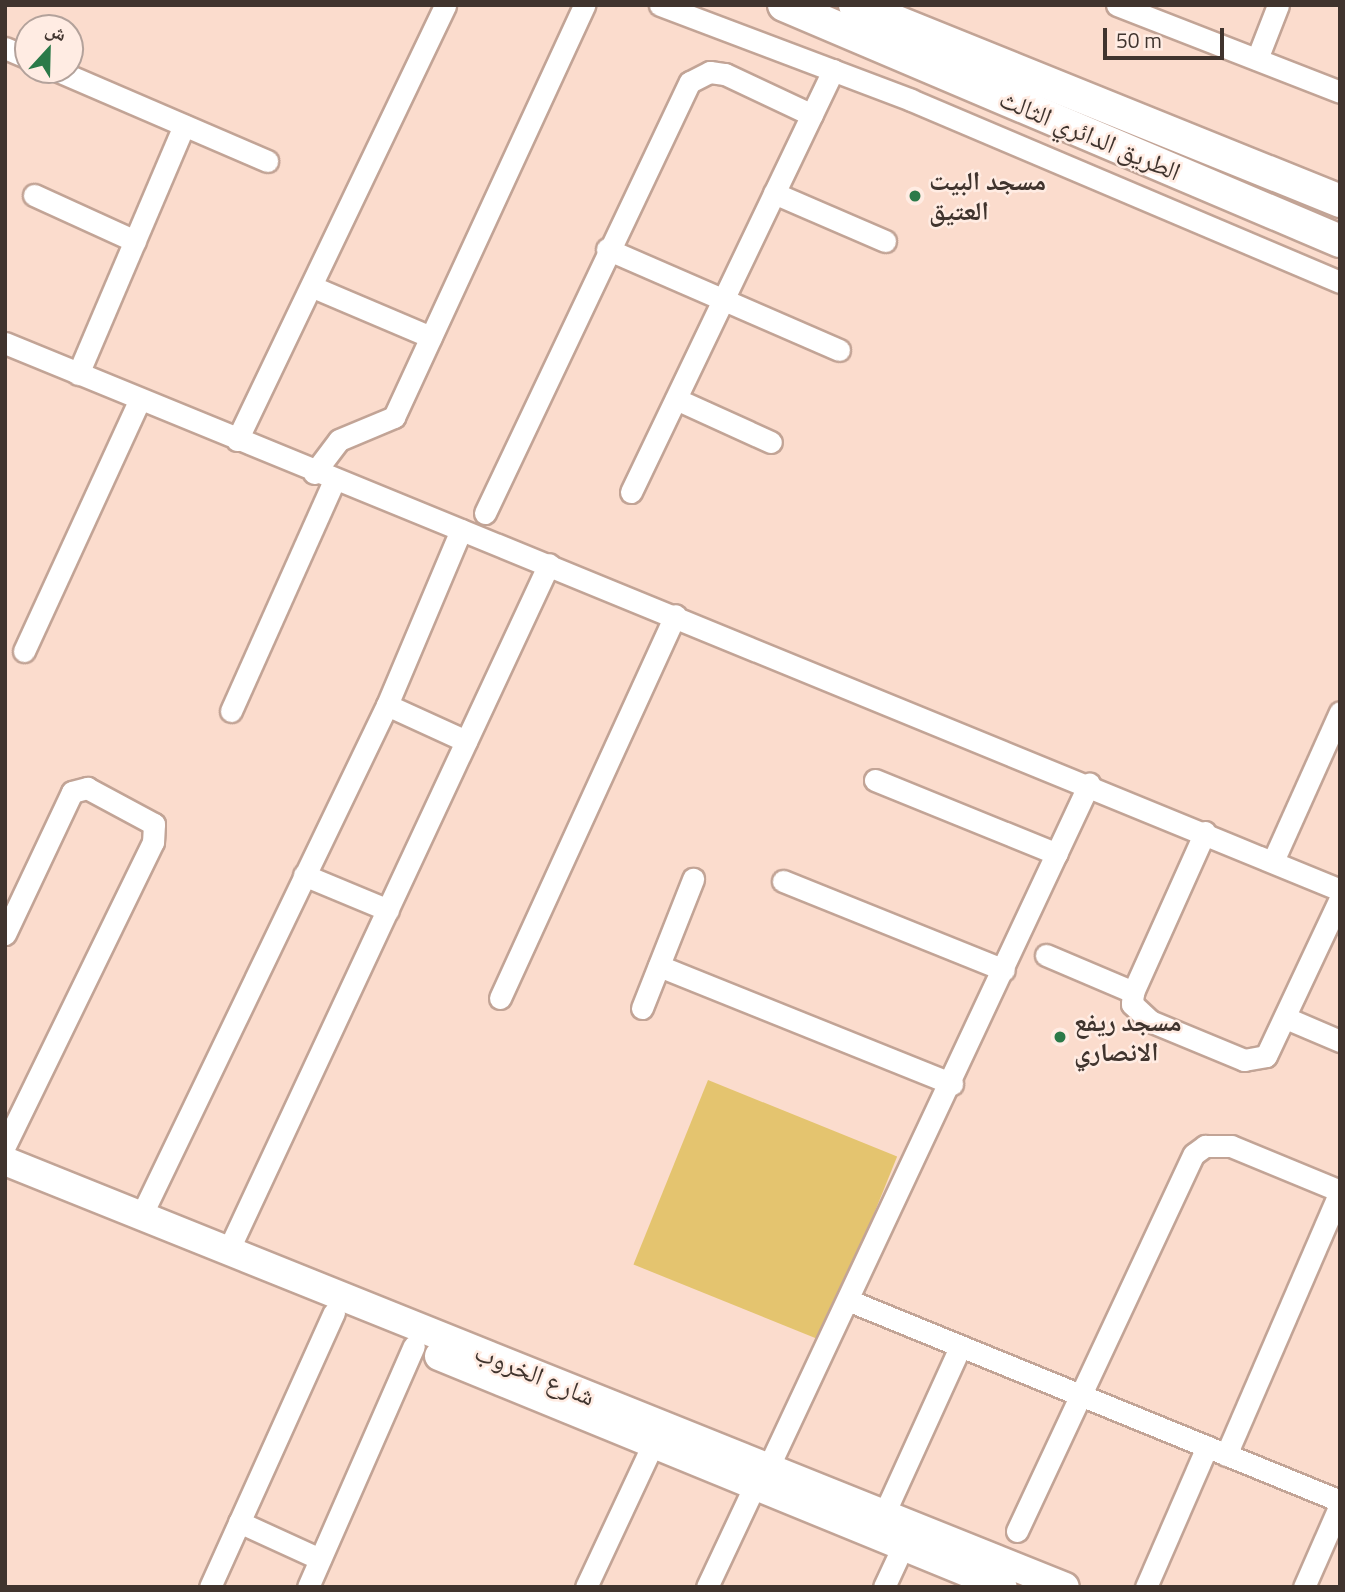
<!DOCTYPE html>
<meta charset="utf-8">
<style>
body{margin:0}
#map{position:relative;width:1345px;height:1592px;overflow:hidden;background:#fbdccd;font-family:"Titillium Web","Noto Naskh Arabic",sans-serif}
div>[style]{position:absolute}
.green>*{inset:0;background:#e4c46f;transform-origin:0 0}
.roads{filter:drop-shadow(2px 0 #c2a496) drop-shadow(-2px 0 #c2a496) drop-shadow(0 2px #c2a496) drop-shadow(0 -2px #c2a496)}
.minor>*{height:21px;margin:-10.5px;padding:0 10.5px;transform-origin:10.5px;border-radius:10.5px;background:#fff}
.major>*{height:28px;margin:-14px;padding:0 14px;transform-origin:14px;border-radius:14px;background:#fff}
.highway>*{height:32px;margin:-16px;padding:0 16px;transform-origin:16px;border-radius:16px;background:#fff}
.dots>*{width:19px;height:19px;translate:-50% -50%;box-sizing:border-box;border:4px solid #ffece3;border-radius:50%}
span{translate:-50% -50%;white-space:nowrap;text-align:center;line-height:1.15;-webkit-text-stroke:5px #ffece3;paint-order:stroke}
.street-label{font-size:26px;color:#40342e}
.poi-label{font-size:26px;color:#40342e;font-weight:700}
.left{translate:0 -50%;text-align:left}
.frame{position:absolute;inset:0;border:7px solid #40342e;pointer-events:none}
.north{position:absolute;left:14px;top:14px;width:70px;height:70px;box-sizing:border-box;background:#ffece3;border:2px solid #b3a29b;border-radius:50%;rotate:22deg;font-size:19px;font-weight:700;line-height:28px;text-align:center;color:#40342e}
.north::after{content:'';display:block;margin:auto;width:24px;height:32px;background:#2b7a49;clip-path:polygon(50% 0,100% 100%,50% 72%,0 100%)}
.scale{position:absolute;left:1103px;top:28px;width:121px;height:32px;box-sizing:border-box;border:4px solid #40342e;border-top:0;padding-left:9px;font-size:21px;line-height:24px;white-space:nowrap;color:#40342e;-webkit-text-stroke:5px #ffece3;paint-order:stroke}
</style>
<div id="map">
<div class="green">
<i style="left:708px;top:1080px;width:204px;height:199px;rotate:22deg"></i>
</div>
<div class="roads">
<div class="minor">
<i style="left:660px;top:5px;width:268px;rotate:20.7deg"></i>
<i style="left:911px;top:100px;width:466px;rotate:23deg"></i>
<i style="left:1117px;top:5px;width:239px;rotate:21.3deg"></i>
<i style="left:5px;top:48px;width:25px;rotate:23deg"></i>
<i style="left:1257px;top:59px;width:58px;rotate:-68.7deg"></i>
<i style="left:56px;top:70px;width:230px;rotate:23.3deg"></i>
<i style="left:774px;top:193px;width:121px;rotate:23.4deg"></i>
<i style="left:34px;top:195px;width:111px;rotate:24.5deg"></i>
<i style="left:607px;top:249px;width:253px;rotate:23.5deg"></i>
<i style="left:313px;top:287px;width:128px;rotate:23deg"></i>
<i style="left:5px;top:343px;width:1443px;rotate:22.28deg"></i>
<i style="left:78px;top:374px;width:270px;rotate:-66.9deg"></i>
<i style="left:676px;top:399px;width:104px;rotate:24.4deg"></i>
<i style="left:237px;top:440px;width:482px;rotate:-64.4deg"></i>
<i style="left:314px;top:473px;width:41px;rotate:-52.9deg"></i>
<i style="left:339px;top:440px;width:60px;rotate:-22.7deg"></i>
<i style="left:394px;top:417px;width:454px;rotate:-65.2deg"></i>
<i style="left:631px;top:492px;width:468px;rotate:-64.4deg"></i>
<i style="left:485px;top:513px;width:477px;rotate:-64.6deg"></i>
<i style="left:690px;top:82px;width:22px;rotate:-27deg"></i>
<i style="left:710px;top:72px;width:15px;rotate:8deg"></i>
<i style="left:725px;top:74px;width:96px;rotate:25.2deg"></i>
<i style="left:24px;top:651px;width:277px;rotate:-65.3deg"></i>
<i style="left:387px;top:705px;width:87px;rotate:24.5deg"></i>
<i style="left:231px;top:711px;width:252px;rotate:-65.9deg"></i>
<i style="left:875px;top:780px;width:196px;rotate:22.1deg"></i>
<i style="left:1205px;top:832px;width:175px;rotate:114.2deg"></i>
<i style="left:1133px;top:992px;width:12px;rotate:95deg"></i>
<i style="left:1132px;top:1004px;width:25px;rotate:43deg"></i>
<i style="left:1150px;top:1021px;width:102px;rotate:22.5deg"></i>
<i style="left:1244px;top:1060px;width:22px;rotate:-10deg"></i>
<i style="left:1266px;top:1056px;width:174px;rotate:-64.8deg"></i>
<i style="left:1273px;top:861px;width:163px;rotate:-65.8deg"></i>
<i style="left:304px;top:875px;width:91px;rotate:22.6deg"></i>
<i style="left:783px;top:881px;width:238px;rotate:21.9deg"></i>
<i style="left:5px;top:934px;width:157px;rotate:-64.7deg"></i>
<i style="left:72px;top:792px;width:16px;rotate:-15deg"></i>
<i style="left:87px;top:788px;width:76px;rotate:28.2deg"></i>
<i style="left:154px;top:824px;width:18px;rotate:93deg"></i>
<i style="left:153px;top:842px;width:338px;rotate:116deg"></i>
<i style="left:1046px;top:955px;width:95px;rotate:23deg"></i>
<i style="left:659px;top:966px;width:316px;rotate:21.9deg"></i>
<i style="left:500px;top:998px;width:421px;rotate:-65.4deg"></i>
<i style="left:642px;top:1008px;width:139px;rotate:-68.4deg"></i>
<i style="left:1286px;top:1018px;width:59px;rotate:23.1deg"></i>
<i style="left:141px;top:1216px;width:567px;rotate:-64.29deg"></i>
<i style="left:387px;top:705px;width:190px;rotate:-67.1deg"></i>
<i style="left:228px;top:1251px;width:758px;rotate:-64.96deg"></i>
<i style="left:850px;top:1301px;width:529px;rotate:22.2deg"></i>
<i style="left:1226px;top:1455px;width:287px;rotate:-66.6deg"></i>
<i style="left:768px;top:1468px;width:756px;rotate:-64.86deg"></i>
<i style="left:884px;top:1514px;width:183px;rotate:-65.5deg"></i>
<i style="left:239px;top:1522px;width:89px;rotate:24.6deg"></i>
<i style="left:1017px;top:1531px;width:416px;rotate:-64.9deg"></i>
<i style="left:1194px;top:1154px;width:14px;rotate:-36deg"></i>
<i style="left:1205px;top:1146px;width:26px"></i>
<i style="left:1231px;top:1146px;width:118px;rotate:22.4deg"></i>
<i style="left:210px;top:1587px;width:301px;rotate:-65.7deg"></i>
<i style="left:308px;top:1587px;width:263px;rotate:-66.3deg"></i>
<i style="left:586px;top:1587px;width:158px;rotate:-64.9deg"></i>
<i style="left:707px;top:1587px;width:113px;rotate:-64.8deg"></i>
<i style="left:884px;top:1587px;width:45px;rotate:-65.1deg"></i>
<i style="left:1146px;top:1587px;width:153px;rotate:-66.5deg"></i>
<i style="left:1304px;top:1587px;width:90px;rotate:-66.3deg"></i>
</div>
<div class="major">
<i style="left:5px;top:1161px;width:1142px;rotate:21.89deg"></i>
<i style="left:439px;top:1356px;width:609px;rotate:22.27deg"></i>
</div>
<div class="highway">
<i style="left:784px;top:5px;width:604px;rotate:23deg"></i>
<i style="left:855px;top:5px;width:523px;rotate:22deg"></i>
</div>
</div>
<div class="dots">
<i style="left:915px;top:196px;background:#2b7a49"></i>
<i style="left:1060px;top:1037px;background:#2b7a49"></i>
</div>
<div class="street-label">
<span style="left:1090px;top:135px;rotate:23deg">الطريق الدائري الثالث</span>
<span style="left:535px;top:1374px;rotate:22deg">شارع الخروب</span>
</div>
<div class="poi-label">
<span class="left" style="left:929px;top:196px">مسجد البيت<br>العتيق</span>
<span class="left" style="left:1074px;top:1037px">مسجد ريفع<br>الانصاري</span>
</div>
<div class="frame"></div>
<div class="north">ش</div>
<div class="scale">50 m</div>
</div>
